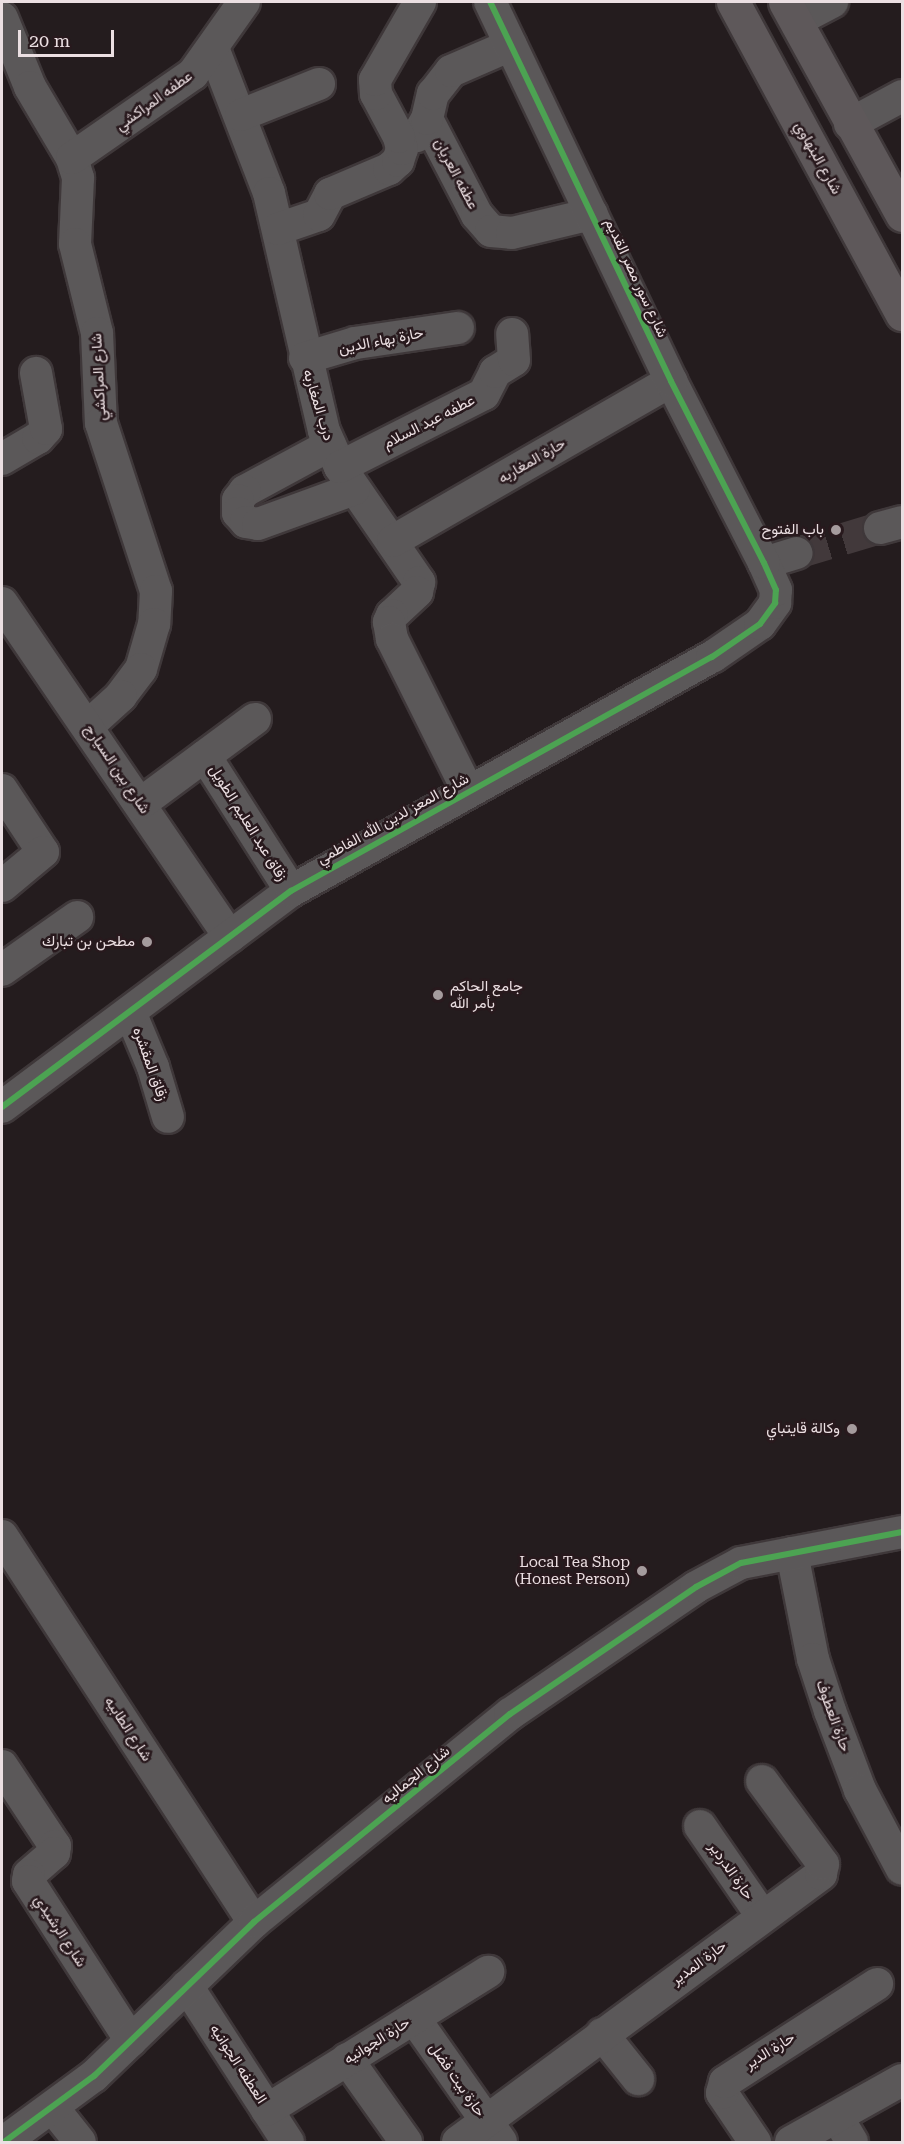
<!DOCTYPE html>
<meta charset="utf-8">
<style>
body{margin:0}
#map{position:relative;width:904px;height:2144px;overflow:hidden;background:#241c1e;font-family:"Roboto Serif",Vazirmatn,serif}
div>[style]{position:absolute}
.minor-tunnel>*{height:32px;margin-top:-16px;transform-origin:0;background:repeating-linear-gradient(90deg,#42393b 0 32px,transparent 0 48px)}
.roads{filter:drop-shadow(2px 0 #3f383a) drop-shadow(-2px 0 #3f383a) drop-shadow(0 2px #3f383a) drop-shadow(0 -2px #3f383a)}
.minor>*{height:32px;margin:-16px;padding:0 16px;transform-origin:16px;border-radius:16px;background:#5b5859}
.major>*{height:33px;margin:-16.5px;padding:0 16.5px;transform-origin:16.5px;border-radius:16.5px;background:#5e585a}
.cycleway>*{height:6px;margin:-3px;padding:0 3px;transform-origin:3px;border-radius:3px;background:#4ca352}
.dots>*{width:16px;height:16px;translate:-50% -50%;box-sizing:border-box;border:3px solid #28191d;border-radius:50%}
span{translate:-50% -50%;white-space:nowrap;text-align:center;line-height:1.15;-webkit-text-stroke:5px #28191d;paint-order:stroke}
.street-label{font-size:15px;color:#ebdfe2}
.poi-label{font-size:15px;color:#ebdfe2}
.right{translate:-100% -50%;text-align:right}
.left{translate:0 -50%;text-align:left}
.frame{position:absolute;inset:0;border:3px solid #ebdfe2;pointer-events:none}
.scale{position:absolute;left:18px;top:30px;width:96px;height:27px;box-sizing:border-box;border:3px solid #ebdfe2;border-top:0;padding-left:8px;font-size:18px;line-height:21px;white-space:nowrap;color:#ebdfe2;-webkit-text-stroke:4px #28191d;paint-order:stroke}
</style>
<div id="map">
<div class="minor-tunnel">
<i style="left:797px;top:553px;width:87px;rotate:-16.8deg"></i>
</div>
<div class="roads">
<div class="minor">
<i style="left:2px;top:18px;width:74px;rotate:67.9deg"></i>
<i style="left:30px;top:87px;width:82px;rotate:59.4deg"></i>
<i style="left:72px;top:158px;width:21px;rotate:73deg"></i>
<i style="left:78px;top:178px;width:66px;rotate:92.6deg"></i>
<i style="left:75px;top:244px;width:92px;rotate:76.1deg"></i>
<i style="left:97px;top:333px;width:90px;rotate:87.5deg"></i>
<i style="left:101px;top:423px;width:177px;rotate:71.9deg"></i>
<i style="left:156px;top:591px;width:33px;rotate:93deg"></i>
<i style="left:154px;top:624px;width:47px;rotate:106.1deg"></i>
<i style="left:141px;top:669px;width:34px;rotate:127deg"></i>
<i style="left:121px;top:696px;width:45px;rotate:137.7deg"></i>
<i style="left:796px;top:21px;width:41px;rotate:-27.8deg"></i>
<i style="left:213px;top:48px;width:155px;rotate:68.9deg"></i>
<i style="left:269px;top:193px;width:244px;rotate:77deg"></i>
<i style="left:324px;top:431px;width:39px;rotate:66deg"></i>
<i style="left:340px;top:467px;width:140px;rotate:55.5deg"></i>
<i style="left:419px;top:582px;width:10px;rotate:101deg"></i>
<i style="left:417px;top:592px;width:34px;rotate:137deg"></i>
<i style="left:392px;top:615px;width:8px;rotate:113deg"></i>
<i style="left:389px;top:622px;width:17px;rotate:80deg"></i>
<i style="left:392px;top:639px;width:170px;rotate:63.4deg"></i>
<i style="left:241px;top:115px;width:84px;rotate:-21.7deg"></i>
<i style="left:427px;top:119px;width:108px;rotate:62.5deg"></i>
<i style="left:477px;top:215px;width:21px;rotate:49deg"></i>
<i style="left:491px;top:231px;width:21px;rotate:5deg"></i>
<i style="left:512px;top:233px;width:82px;rotate:-13.4deg"></i>
<i style="left:850px;top:124px;width:59px;rotate:-28.3deg"></i>
<i style="left:417px;top:136px;width:20px;rotate:-60deg"></i>
<i style="left:427px;top:119px;width:26px;rotate:-77deg"></i>
<i style="left:433px;top:94px;width:29px;rotate:-52deg"></i>
<i style="left:451px;top:71px;width:65px;rotate:-23.4deg"></i>
<i style="left:72px;top:158px;width:147px;rotate:-34.8deg"></i>
<i style="left:193px;top:74px;width:88px;rotate:-54.7deg"></i>
<i style="left:278px;top:229px;width:43px;rotate:-18.9deg"></i>
<i style="left:319px;top:215px;width:24px;rotate:-62deg"></i>
<i style="left:330px;top:194px;width:64px;rotate:-23deg"></i>
<i style="left:389px;top:169px;width:12px;rotate:-42deg"></i>
<i style="left:398px;top:161px;width:13px;rotate:-72deg"></i>
<i style="left:402px;top:149px;width:12px;rotate:-104deg"></i>
<i style="left:399px;top:137px;width:49px;rotate:-118.1deg"></i>
<i style="left:376px;top:94px;width:14px;rotate:-94deg"></i>
<i style="left:375px;top:80px;width:90px;rotate:-60deg"></i>
<i style="left:305px;top:358px;width:52px;rotate:-16.7deg"></i>
<i style="left:355px;top:343px;width:104px;rotate:-8.3deg"></i>
<i style="left:330px;top:445px;width:97px;rotate:151.6deg"></i>
<i style="left:245px;top:491px;width:11px;rotate:128deg"></i>
<i style="left:238px;top:500px;width:13px;rotate:90deg"></i>
<i style="left:238px;top:513px;width:12px;rotate:48deg"></i>
<i style="left:246px;top:522px;width:12px;rotate:9deg"></i>
<i style="left:258px;top:524px;width:102px;rotate:-20deg"></i>
<i style="left:2px;top:459px;width:42px;rotate:-30.3deg"></i>
<i style="left:38px;top:438px;width:12px;rotate:-48deg"></i>
<i style="left:46px;top:429px;width:57px;rotate:-100.1deg"></i>
<i style="left:340px;top:467px;width:161px;rotate:-26.9deg"></i>
<i style="left:484px;top:394px;width:25px;rotate:-63deg"></i>
<i style="left:495px;top:372px;width:22px;rotate:-32deg"></i>
<i style="left:514px;top:360px;width:26px;rotate:-94deg"></i>
<i style="left:880px;top:528px;width:23px;rotate:-15deg"></i>
<i style="left:393px;top:541px;width:321px;rotate:-29.9deg"></i>
<i style="left:764px;top:563px;width:34px;rotate:-17deg"></i>
<i style="left:2px;top:603px;width:404px;rotate:55.7deg"></i>
<i style="left:205px;top:756px;width:160px;rotate:57.5deg"></i>
<i style="left:2px;top:790px;width:74px;rotate:56.5deg"></i>
<i style="left:43px;top:852px;width:53px;rotate:140.3deg"></i>
<i style="left:140px;top:804px;width:143px;rotate:-36.5deg"></i>
<i style="left:2px;top:970px;width:92px;rotate:-35.2deg"></i>
<i style="left:130px;top:1012px;width:60px;rotate:67.3deg"></i>
<i style="left:153px;top:1067px;width:52px;rotate:73.3deg"></i>
<i style="left:2px;top:1107px;width:361px;rotate:-36.8deg"></i>
<i style="left:291px;top:891px;width:482px;rotate:-29.1deg"></i>
<i style="left:712px;top:657px;width:58px;rotate:-34.5deg"></i>
<i style="left:760px;top:624px;width:26px;rotate:-54deg"></i>
<i style="left:775px;top:603px;width:13px;rotate:-86deg"></i>
<i style="left:776px;top:590px;width:30px;rotate:-114deg"></i>
<i style="left:764px;top:563px;width:204px;rotate:-117.1deg"></i>
<i style="left:671px;top:381px;width:420px;rotate:-115.5deg"></i>
<i style="left:2px;top:1536px;width:461px;rotate:56.9deg"></i>
<i style="left:792px;top:1553px;width:108px;rotate:78.8deg"></i>
<i style="left:813px;top:1659px;width:55px;rotate:71.9deg"></i>
<i style="left:830px;top:1711px;width:85px;rotate:69.2deg"></i>
<i style="left:860px;top:1790px;width:89px;rotate:62deg"></i>
<i style="left:2px;top:1766px;width:96px;rotate:56.5deg"></i>
<i style="left:55px;top:1846px;width:7px;rotate:98deg"></i>
<i style="left:54px;top:1853px;width:33px;rotate:139deg"></i>
<i style="left:29px;top:1875px;width:6px;rotate:99deg"></i>
<i style="left:28px;top:1881px;width:190px;rotate:57.2deg"></i>
<i style="left:700px;top:1826px;width:109px;rotate:55.4deg"></i>
<i style="left:187px;top:1986px;width:186px;rotate:57.1deg"></i>
<i style="left:414px;top:2018px;width:151px;rotate:54.9deg"></i>
<i style="left:602px;top:2034px;width:58px;rotate:51.3deg"></i>
<i style="left:347px;top:2059px;width:102px;rotate:54.6deg"></i>
<i style="left:53px;top:2108px;width:43px;rotate:51.5deg"></i>
<i style="left:267px;top:2110px;width:261px;rotate:-32deg"></i>
<i style="left:837px;top:2117px;width:29px;rotate:59deg"></i>
<i style="left:4px;top:2142px;width:112px;rotate:-36.3deg"></i>
<i style="left:94px;top:2076px;width:222px;rotate:-43.9deg"></i>
<i style="left:254px;top:1922px;width:330px;rotate:-39.1deg"></i>
<i style="left:510px;top:1714px;width:225px;rotate:-34.3deg"></i>
<i style="left:696px;top:1587px;width:51px;rotate:-28.1deg"></i>
<i style="left:741px;top:1563px;width:164px;rotate:-10.9deg"></i>
<i style="left:458px;top:2142px;width:451px;rotate:-36.4deg"></i>
<i style="left:821px;top:1874px;width:10px;rotate:-79deg"></i>
<i style="left:823px;top:1864px;width:103px;rotate:-126.3deg"></i>
<i style="left:755px;top:2142px;width:59px;rotate:-124deg"></i>
<i style="left:722px;top:2093px;width:11px;rotate:-75deg"></i>
<i style="left:725px;top:2082px;width:181px;rotate:-32.8deg"></i>
<i style="left:791px;top:2142px;width:127px;rotate:-29.2deg"></i>
</div>
<div class="major">
<i style="left:733px;top:2px;width:355px;rotate:61.6deg"></i>
<i style="left:785px;top:2px;width:243px;rotate:61.2deg"></i>
</div>
</div>
<div class="cycleway">
<i style="left:2px;top:1107px;width:361px;rotate:-36.8deg"></i>
<i style="left:291px;top:891px;width:482px;rotate:-29.1deg"></i>
<i style="left:712px;top:657px;width:58px;rotate:-34.5deg"></i>
<i style="left:760px;top:624px;width:26px;rotate:-54deg"></i>
<i style="left:775px;top:603px;width:13px;rotate:-86deg"></i>
<i style="left:776px;top:590px;width:30px;rotate:-114deg"></i>
<i style="left:764px;top:563px;width:204px;rotate:-117.1deg"></i>
<i style="left:671px;top:381px;width:420px;rotate:-115.5deg"></i>
<i style="left:4px;top:2142px;width:112px;rotate:-36.3deg"></i>
<i style="left:94px;top:2076px;width:222px;rotate:-43.9deg"></i>
<i style="left:254px;top:1922px;width:330px;rotate:-39.1deg"></i>
<i style="left:510px;top:1714px;width:225px;rotate:-34.3deg"></i>
<i style="left:696px;top:1587px;width:51px;rotate:-28.1deg"></i>
<i style="left:741px;top:1563px;width:164px;rotate:-10.9deg"></i>
</div>
<div class="dots">
<i style="left:836px;top:530px;background:#a59b9d"></i>
<i style="left:147px;top:942px;background:#a59b9d"></i>
<i style="left:438px;top:995px;background:#a59b9d"></i>
<i style="left:852px;top:1429px;background:#a59b9d"></i>
<i style="left:642px;top:1571px;background:#a59b9d"></i>
</div>
<div class="street-label">
<span style="left:154px;top:101px;rotate:-36deg">عطفه المراكشي</span>
<span style="left:818px;top:158px;rotate:61deg">شارع البنهاوي</span>
<span style="left:456px;top:174px;rotate:62deg">عطفه العريان</span>
<span style="left:636px;top:278px;rotate:65deg">شارع سور مصر القديم</span>
<span style="left:381px;top:341px;rotate:-11deg">حارة بهاء الدين</span>
<span style="left:99px;top:377px;rotate:-93deg">شارع المراكشي</span>
<span style="left:318px;top:405px;rotate:73deg">درب المغاربه</span>
<span style="left:429px;top:422px;rotate:-27deg">عطفه عبد السلام</span>
<span style="left:532px;top:461px;rotate:-30deg">حارة المغاربه</span>
<span style="left:117px;top:769px;rotate:56deg">شارع بين السيارج</span>
<span style="left:393px;top:819px;rotate:-29deg">شارع المعز لدين الله الفاطمي</span>
<span style="left:248px;top:823px;rotate:58deg">زقاق عبد العليم الطويل</span>
<span style="left:150px;top:1064px;rotate:70deg">زقاق المقشره</span>
<span style="left:833px;top:1716px;rotate:70deg">حارة العطوف</span>
<span style="left:128px;top:1729px;rotate:57deg">شارع الطابيه</span>
<span style="left:416px;top:1775px;rotate:-39deg">شارع الجماليه</span>
<span style="left:731px;top:1871px;rotate:55deg">حارة الدردير</span>
<span style="left:60px;top:1931px;rotate:57deg">شارع الرشيدي</span>
<span style="left:699px;top:1963px;rotate:-36deg">حارة المدير</span>
<span style="left:377px;top:2041px;rotate:-32deg">حارة الجوانيه</span>
<span style="left:770px;top:2051px;rotate:-32deg">حارة الدير</span>
<span style="left:238px;top:2064px;rotate:57deg">العطفه الجوانيه</span>
<span style="left:457px;top:2080px;rotate:55deg">حارة بيت فضل</span>
</div>
<div class="poi-label">
<span class="right" style="left:824px;top:530px">باب الفتوح</span>
<span class="right" style="left:135px;top:942px">مطحن بن تبارك</span>
<span class="left" style="left:450px;top:995px">جامع الحاكم<br>بأمر الله</span>
<span class="right" style="left:840px;top:1429px">وكالة قايتباي</span>
<span class="right" style="left:630px;top:1571px">Local Tea Shop<br>(Honest Person)</span>
</div>
<div class="frame"></div>
<div class="scale">20 m</div>
</div>
